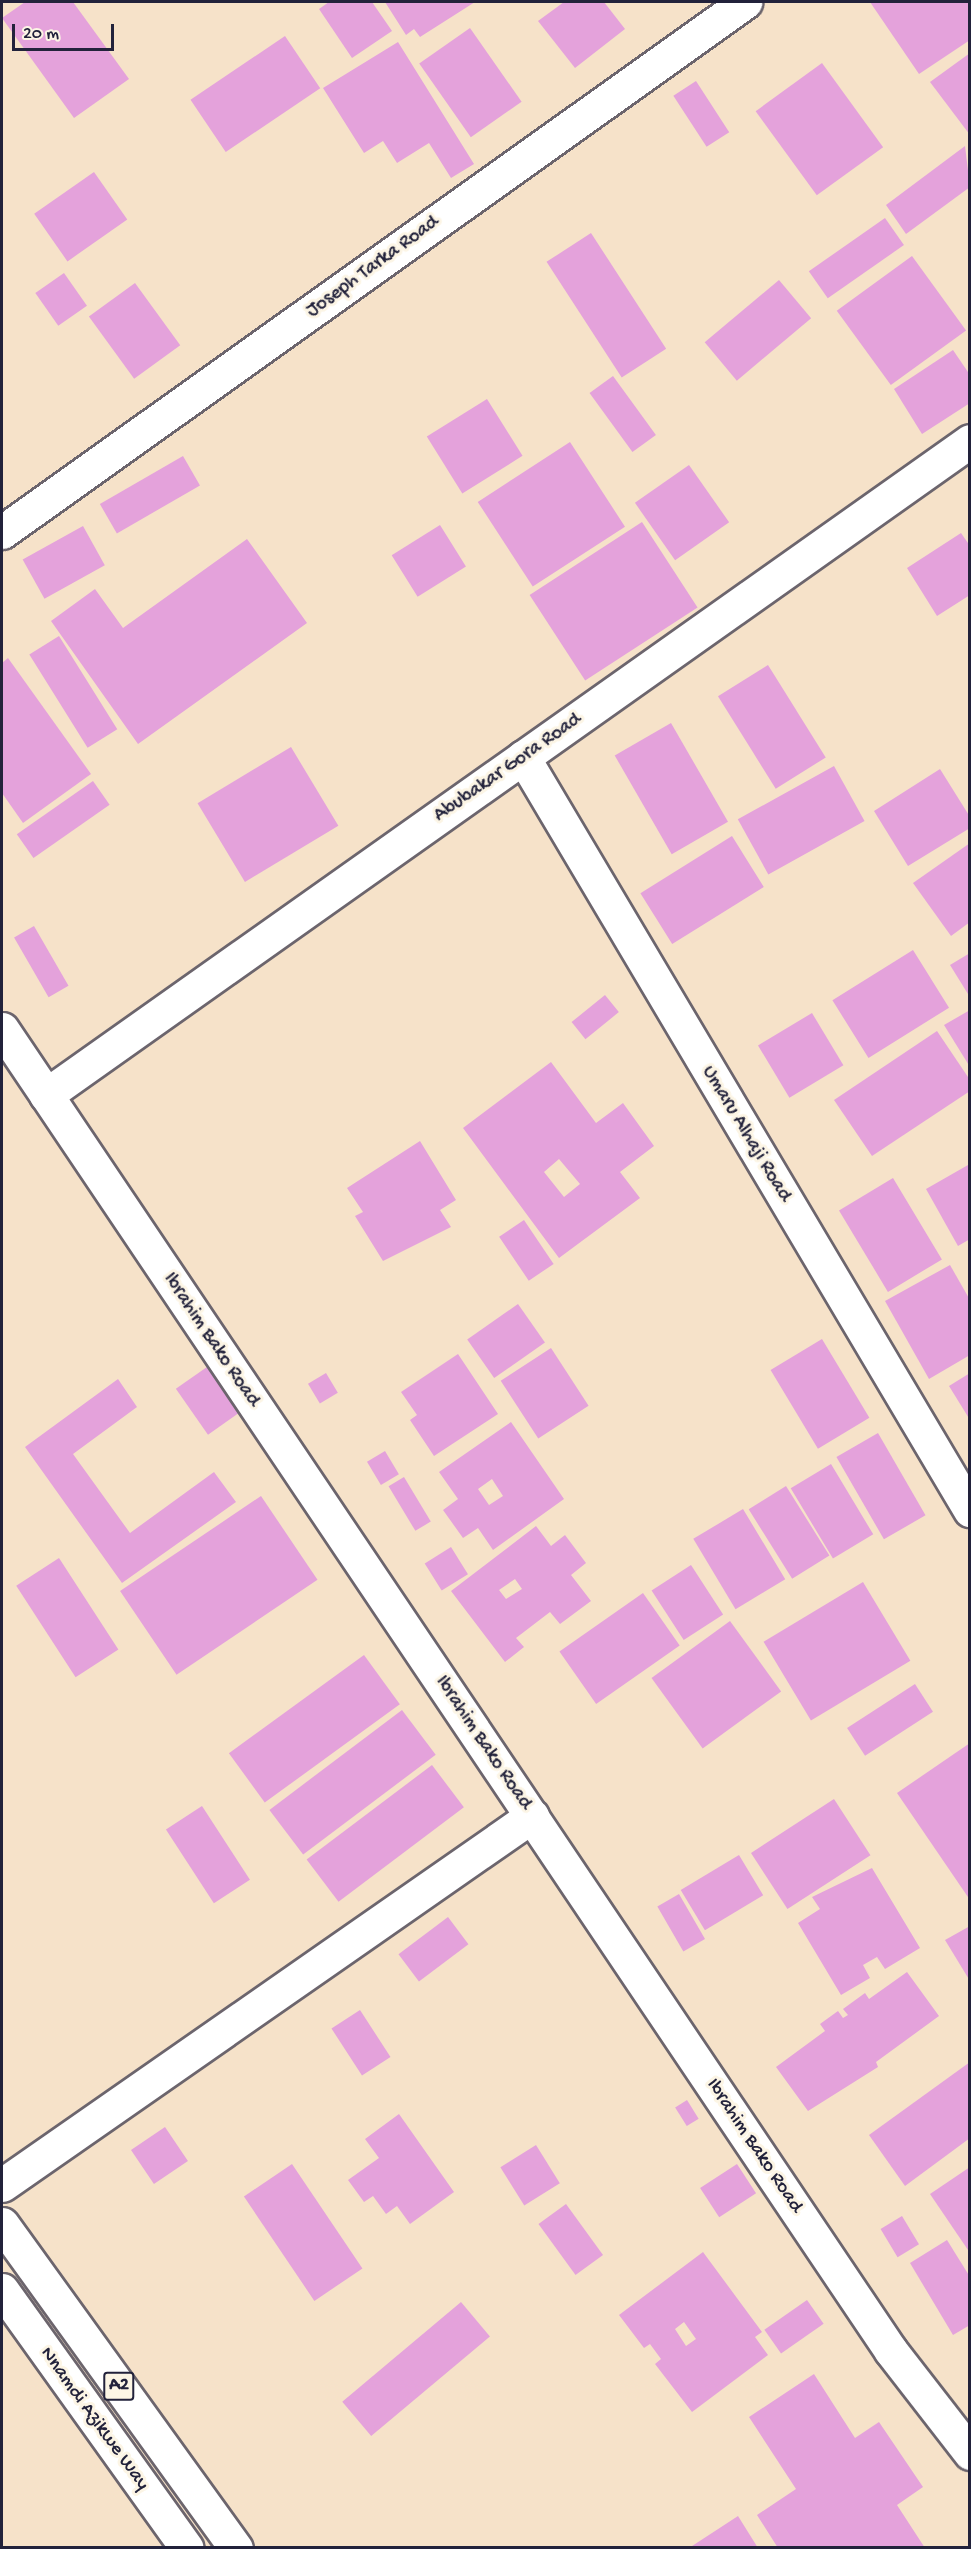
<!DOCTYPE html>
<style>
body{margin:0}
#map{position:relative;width:971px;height:2549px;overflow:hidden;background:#f6e2c9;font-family:"Gochi Hand",sans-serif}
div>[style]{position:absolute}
.building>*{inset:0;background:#e4a2db;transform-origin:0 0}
.roads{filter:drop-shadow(2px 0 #6c656d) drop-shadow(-2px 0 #6c656d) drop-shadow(0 2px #6c656d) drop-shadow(0 -2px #6c656d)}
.minor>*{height:33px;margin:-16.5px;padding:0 16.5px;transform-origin:16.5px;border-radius:16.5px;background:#fff}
.highway>*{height:33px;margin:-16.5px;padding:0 16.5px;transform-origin:16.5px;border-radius:16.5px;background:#fff}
span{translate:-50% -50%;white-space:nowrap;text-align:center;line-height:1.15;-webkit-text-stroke:6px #fcf5e5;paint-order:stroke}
.shield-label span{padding:2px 4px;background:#fcf5e5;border:2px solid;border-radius:4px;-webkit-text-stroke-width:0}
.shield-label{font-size:18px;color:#22223b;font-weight:700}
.street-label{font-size:20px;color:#22223b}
.frame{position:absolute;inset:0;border:3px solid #22223b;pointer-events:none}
.scale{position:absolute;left:12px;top:24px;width:102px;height:27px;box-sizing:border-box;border:3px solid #22223b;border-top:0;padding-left:8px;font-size:18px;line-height:21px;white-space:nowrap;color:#22223b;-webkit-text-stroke:4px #fcf5e5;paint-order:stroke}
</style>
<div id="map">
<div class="building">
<i style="clip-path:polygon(25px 2px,73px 2px,129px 79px,74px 118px,2px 18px)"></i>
<i style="clip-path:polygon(329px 2px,372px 2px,392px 31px,352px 58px,319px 9px)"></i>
<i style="clip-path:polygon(385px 2px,475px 2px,420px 37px,414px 29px,406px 35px)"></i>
<i style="clip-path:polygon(564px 2px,604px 2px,625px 29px,575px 68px,538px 21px)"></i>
<i style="clip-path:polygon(870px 2px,970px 2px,970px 40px,919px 74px)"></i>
<i style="left:470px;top:28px;width:90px;height:62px;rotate:55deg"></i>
<i style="left:285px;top:36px;width:63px;height:114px;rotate:56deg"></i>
<i style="clip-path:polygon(398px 42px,474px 164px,451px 178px,429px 143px,397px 163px,383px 141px,364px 153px,323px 88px)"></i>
<i style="clip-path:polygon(970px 53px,970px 135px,930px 82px)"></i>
<i style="left:822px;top:63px;width:104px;height:82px;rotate:54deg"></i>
<i style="left:696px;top:81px;width:61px;height:27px;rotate:57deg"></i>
<i style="clip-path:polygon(965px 146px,970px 187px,906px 234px,886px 205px)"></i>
<i style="left:94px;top:172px;width:58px;height:73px;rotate:55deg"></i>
<i style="left:885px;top:218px;width:33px;height:93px;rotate:55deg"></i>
<i style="left:591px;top:233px;width:138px;height:53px;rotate:57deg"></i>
<i style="left:912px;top:256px;width:92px;height:93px;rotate:54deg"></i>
<i style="left:64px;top:273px;width:40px;height:35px;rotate:55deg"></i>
<i style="left:779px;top:280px;width:50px;height:97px;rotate:50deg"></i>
<i style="left:135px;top:283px;width:77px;height:57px;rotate:54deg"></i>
<i style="clip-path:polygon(953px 350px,970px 375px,970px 403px,922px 434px,894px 389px)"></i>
<i style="left:613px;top:376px;width:73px;height:29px;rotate:54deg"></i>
<i style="left:487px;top:399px;width:67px;height:71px;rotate:58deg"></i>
<i style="left:570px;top:442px;width:101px;height:110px;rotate:57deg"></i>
<i style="left:183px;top:456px;width:34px;height:96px;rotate:60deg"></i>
<i style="left:689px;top:465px;width:70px;height:66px;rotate:55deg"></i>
<i style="left:642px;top:522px;width:102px;height:134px;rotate:57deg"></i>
<i style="left:440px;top:525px;width:49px;height:57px;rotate:58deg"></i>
<i style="left:83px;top:526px;width:45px;height:69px;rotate:61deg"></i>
<i style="clip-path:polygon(961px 533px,970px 546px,970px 595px,937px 616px,907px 568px)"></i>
<i style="clip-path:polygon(247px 539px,307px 623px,138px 744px,51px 621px,95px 589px,123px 628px)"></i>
<i style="left:59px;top:636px;width:110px;height:35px;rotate:58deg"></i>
<i style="clip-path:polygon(8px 658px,91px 774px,23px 823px,2px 793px,2px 663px)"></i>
<i style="left:768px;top:665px;width:109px;height:59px;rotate:58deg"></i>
<i style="left:671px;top:723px;width:114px;height:65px;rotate:60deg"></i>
<i style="left:291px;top:747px;width:92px;height:109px;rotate:59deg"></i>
<i style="left:834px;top:766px;width:63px;height:110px;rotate:61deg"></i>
<i style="clip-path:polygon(940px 769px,970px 817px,970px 828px,908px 866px,874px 811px)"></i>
<i style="left:93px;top:781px;width:29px;height:93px;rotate:55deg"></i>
<i style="left:732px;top:836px;width:60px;height:108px;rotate:58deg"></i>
<i style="clip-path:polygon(970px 843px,970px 922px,951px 936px,913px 883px)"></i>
<i style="left:34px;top:926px;width:69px;height:23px;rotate:60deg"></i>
<i style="left:913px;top:950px;width:68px;height:95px;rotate:58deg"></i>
<i style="clip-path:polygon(970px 953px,970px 993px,968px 994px,950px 965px)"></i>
<i style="left:605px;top:995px;width:22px;height:43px;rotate:51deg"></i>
<i style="clip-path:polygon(970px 1010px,970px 1067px,944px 1025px)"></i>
<i style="left:812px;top:1013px;width:61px;height:63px;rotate:59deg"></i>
<i style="clip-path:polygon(937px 1031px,970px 1080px,970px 1091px,872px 1156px,834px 1100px)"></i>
<i style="clip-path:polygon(evenodd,551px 1062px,596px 1123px,623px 1103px,654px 1146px,620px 1172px,640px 1198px,559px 1258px,463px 1128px,551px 1062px,559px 1159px,580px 1184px,564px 1197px,544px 1172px,559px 1159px)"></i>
<i style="clip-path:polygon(420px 1141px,456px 1200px,440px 1210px,451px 1227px,383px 1261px,355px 1216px,363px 1212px,347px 1188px)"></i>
<i style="clip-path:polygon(968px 1165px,970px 1239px,958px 1246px,926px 1189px)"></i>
<i style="left:893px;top:1178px;width:95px;height:63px;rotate:59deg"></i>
<i style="left:524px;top:1220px;width:53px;height:30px;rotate:56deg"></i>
<i style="clip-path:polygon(950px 1265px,970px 1300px,970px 1355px,929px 1379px,885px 1301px)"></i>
<i style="left:518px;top:1304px;width:47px;height:62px;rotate:55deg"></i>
<i style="left:822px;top:1339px;width:92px;height:60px;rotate:59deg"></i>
<i style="left:551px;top:1348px;width:69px;height:60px;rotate:57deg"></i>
<i style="clip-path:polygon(458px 1354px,498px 1414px,434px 1456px,410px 1420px,417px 1415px,401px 1392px)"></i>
<i style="left:207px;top:1367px;width:56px;height:38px;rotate:55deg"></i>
<i style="left:326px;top:1373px;width:23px;height:21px;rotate:59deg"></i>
<i style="clip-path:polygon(970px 1373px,970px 1420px,949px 1386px)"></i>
<i style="clip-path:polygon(118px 1379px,137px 1407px,73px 1454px,130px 1533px,214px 1472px,236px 1502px,122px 1583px,25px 1447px)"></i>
<i style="clip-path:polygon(evenodd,511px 1422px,564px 1499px,493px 1550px,478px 1528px,463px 1538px,443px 1510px,458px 1499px,439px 1472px,511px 1422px,492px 1479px,503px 1496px,489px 1505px,478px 1489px,492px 1479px)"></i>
<i style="left:878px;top:1433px;width:95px;height:48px;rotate:60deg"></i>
<i style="left:385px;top:1451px;width:27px;height:21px;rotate:59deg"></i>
<i style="left:831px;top:1464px;width:82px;height:47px;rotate:59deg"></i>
<i style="left:404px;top:1477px;width:52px;height:18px;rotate:59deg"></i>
<i style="left:786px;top:1486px;width:82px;height:44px;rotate:58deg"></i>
<i style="left:261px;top:1496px;width:101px;height:170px;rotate:56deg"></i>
<i style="left:743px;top:1509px;width:82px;height:58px;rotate:59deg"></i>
<i style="clip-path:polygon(evenodd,536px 1526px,551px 1546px,565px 1535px,586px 1563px,571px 1575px,591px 1601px,560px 1624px,550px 1612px,516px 1638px,524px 1647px,505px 1662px,451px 1591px,536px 1526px,515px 1579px,522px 1589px,506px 1599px,499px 1590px,515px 1579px)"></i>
<i style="left:451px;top:1547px;width:32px;height:31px;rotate:58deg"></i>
<i style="left:59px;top:1558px;width:109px;height:51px;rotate:57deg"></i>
<i style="left:691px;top:1565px;width:59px;height:47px;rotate:57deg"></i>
<i style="left:863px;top:1582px;width:92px;height:116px;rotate:59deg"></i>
<i style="left:643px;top:1593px;width:64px;height:102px;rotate:55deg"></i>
<i style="left:730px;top:1621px;width:87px;height:97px;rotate:54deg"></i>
<i style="left:364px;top:1655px;width:61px;height:167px;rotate:54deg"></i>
<i style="left:915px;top:1684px;width:33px;height:81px;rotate:57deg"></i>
<i style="left:402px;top:1710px;width:56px;height:166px;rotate:53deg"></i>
<i style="clip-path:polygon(970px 1743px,970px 1900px,897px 1793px)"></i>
<i style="left:432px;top:1765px;width:53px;height:157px;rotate:53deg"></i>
<i style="left:834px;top:1799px;width:67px;height:99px;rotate:57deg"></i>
<i style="left:202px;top:1806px;width:88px;height:43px;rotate:57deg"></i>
<i style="left:739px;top:1855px;width:47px;height:68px;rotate:59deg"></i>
<i style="clip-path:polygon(872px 1868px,920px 1948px,885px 1969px,877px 1957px,863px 1965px,870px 1978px,841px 1995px,798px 1923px,820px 1909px,812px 1897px)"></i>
<i style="left:679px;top:1894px;width:52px;height:25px;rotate:60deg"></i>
<i style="left:448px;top:1917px;width:34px;height:62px;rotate:53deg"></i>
<i style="clip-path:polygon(970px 1926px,970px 1981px,945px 1940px)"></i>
<i style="clip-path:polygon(907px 1972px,939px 2016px,876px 2062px,878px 2067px,808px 2111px,776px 2067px,825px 2031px,820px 2024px,838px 2011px,843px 2018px,848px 2015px,843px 2009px,865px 1993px,869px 1999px)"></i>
<i style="left:360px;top:2010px;width:56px;height:34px;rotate:57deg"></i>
<i style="clip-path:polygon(970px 2062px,970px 2138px,905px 2186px,869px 2135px)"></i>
<i style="left:687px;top:2100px;width:22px;height:14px;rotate:58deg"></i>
<i style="clip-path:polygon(399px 2114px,454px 2192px,410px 2224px,397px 2206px,386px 2214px,373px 2196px,364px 2202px,348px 2180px,379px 2158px,365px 2139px)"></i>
<i style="left:165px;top:2127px;width:41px;height:41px;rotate:56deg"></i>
<i style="left:536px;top:2145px;width:45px;height:42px;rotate:58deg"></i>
<i style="left:292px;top:2164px;width:126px;height:58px;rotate:56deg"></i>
<i style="left:737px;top:2164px;width:35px;height:44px;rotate:57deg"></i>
<i style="clip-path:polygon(970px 2167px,970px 2249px,968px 2250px,930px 2194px)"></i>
<i style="left:566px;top:2204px;width:63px;height:34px;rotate:54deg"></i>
<i style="left:902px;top:2216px;width:33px;height:25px;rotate:59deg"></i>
<i style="clip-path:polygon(947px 2240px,970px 2277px,970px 2325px,953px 2335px,910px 2263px)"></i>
<i style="clip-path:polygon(evenodd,703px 2252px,762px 2332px,755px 2337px,768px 2355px,692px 2412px,655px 2364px,661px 2359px,650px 2344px,644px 2348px,619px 2315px,703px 2252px,684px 2322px,696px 2339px,686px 2346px,675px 2329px,684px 2322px)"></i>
<i style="left:807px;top:2300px;width:29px;height:52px;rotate:55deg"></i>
<i style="left:461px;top:2302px;width:45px;height:155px;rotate:50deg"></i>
<i style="clip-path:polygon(814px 2374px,855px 2438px,879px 2422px,923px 2487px,897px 2505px,925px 2548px,778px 2548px,757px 2515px,796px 2489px,749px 2417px)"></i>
<i style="clip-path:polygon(738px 2516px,758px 2548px,689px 2548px)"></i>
</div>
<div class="roads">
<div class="minor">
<i style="left:2px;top:532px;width:913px;rotate:-35.5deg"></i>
<i style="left:523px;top:757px;width:876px;rotate:59.31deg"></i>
<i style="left:2px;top:1029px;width:1593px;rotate:56.08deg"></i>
<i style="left:891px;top:2351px;width:129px;rotate:52.2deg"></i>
<i style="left:46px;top:1095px;width:1132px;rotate:-35.29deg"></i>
<i style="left:2px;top:2185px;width:646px;rotate:-34.85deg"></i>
</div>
<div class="highway">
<i style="left:2px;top:2224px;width:400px;rotate:54.2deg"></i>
<i style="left:2px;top:2290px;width:317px;rotate:54.4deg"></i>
</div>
</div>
<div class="shield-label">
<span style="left:119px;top:2386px">A2</span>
</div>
<div class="street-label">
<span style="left:373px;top:267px;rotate:-36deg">Joseph Tarka Road</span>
<span style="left:508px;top:768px;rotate:-35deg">Abubakar Gora Road</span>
<span style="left:746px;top:1134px;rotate:59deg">Umaru Alhaji Road</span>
<span style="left:211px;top:1340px;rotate:56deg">Ibrahim Bako Road</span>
<span style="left:483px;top:1743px;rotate:56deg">Ibrahim Bako Road</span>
<span style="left:754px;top:2146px;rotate:56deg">Ibrahim Bako Road</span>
<span style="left:94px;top:2419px;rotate:54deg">Nnamdi Azikwe Way</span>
</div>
<div class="frame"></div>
<div class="scale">20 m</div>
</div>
